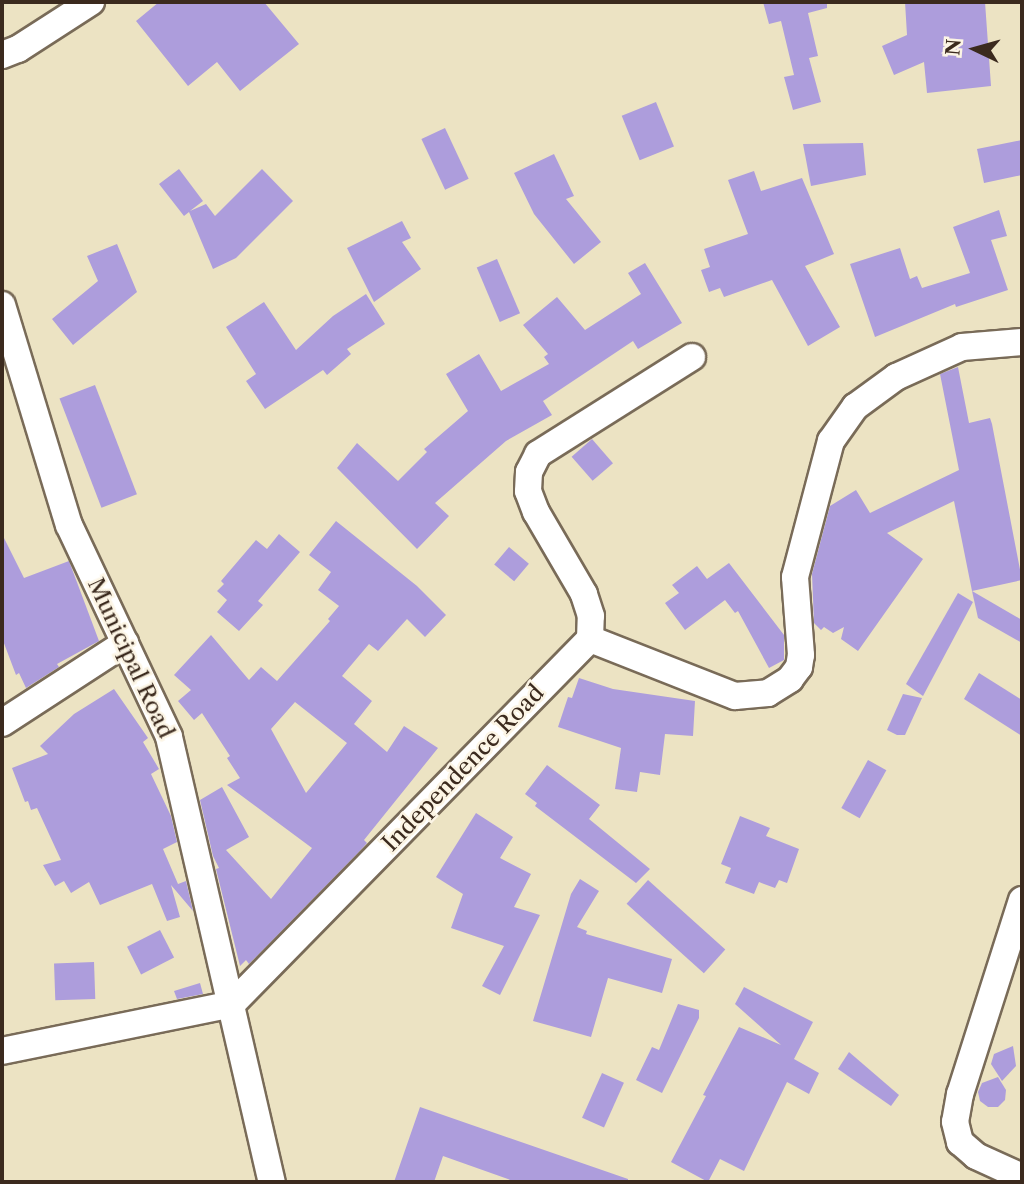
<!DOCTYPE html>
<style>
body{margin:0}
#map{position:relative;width:1024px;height:1184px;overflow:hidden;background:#ece3c3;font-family:"Libre Caslon Text",serif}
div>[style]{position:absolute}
.building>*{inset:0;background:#ad9ddc;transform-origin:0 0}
.roads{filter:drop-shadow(2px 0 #796b58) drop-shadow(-2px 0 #796b58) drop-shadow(0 2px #796b58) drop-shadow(0 -2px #796b58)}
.street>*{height:26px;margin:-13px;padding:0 13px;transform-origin:13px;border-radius:13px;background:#fff}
span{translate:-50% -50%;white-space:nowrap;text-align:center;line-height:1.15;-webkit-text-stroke:5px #fcf5e5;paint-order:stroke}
.street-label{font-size:23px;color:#3b2a1e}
.frame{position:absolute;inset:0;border:4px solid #3b2a1e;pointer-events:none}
.north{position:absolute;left:940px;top:14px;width:70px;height:70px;-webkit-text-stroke:5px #fcf5e5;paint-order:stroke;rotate:275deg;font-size:19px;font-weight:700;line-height:28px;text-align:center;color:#3b2a1e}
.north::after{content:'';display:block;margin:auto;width:24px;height:32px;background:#3b2a1e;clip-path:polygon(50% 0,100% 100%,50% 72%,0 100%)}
</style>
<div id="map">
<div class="building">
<i style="clip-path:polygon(159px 2px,264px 2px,299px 44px,240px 91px,217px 62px,188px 86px,136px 21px)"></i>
<i style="clip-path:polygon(763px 2px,827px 2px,827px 8px,808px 13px,818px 56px,809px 58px,821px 102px,793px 110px,784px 77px,794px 75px,781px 21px,769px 24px)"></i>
<i style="clip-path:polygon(905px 2px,985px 2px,991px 86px,927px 93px,924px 62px,894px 75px,882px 46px,907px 35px)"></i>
<i style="left:656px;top:102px;width:48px;height:37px;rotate:68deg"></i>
<i style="left:445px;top:128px;width:56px;height:26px;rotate:65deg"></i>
<i style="clip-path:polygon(1022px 140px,1022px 175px,984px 183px,977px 149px)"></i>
<i style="clip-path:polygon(863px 143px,866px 175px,811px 186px,803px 144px)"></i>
<i style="clip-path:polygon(554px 154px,574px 196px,566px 199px,601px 242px,574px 264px,534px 214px,514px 173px)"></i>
<i style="clip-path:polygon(179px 169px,203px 201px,190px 211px,206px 204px,215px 216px,262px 169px,293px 201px,236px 258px,213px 269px,189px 212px,184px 216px,159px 184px)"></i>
<i style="clip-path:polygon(754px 171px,761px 191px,802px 178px,834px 254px,805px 266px,840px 327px,808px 346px,772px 280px,724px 297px,720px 288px,709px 292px,701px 270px,710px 267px,704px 249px,748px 234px,728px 180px)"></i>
<i style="clip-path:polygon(999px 210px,1007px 236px,991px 240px,1008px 290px,956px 307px,955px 304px,875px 337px,850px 264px,900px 248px,910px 279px,917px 276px,922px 288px,970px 273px,953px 227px)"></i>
<i style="clip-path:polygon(402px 221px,411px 238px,402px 242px,421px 269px,374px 302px,347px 248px)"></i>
<i style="clip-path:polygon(117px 244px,137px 292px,73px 345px,52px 319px,98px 281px,87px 256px)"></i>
<i style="left:497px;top:259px;width:59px;height:22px;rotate:67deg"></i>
<i style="clip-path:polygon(645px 263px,682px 323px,638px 349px,633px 341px,543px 401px,552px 415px,506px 441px,435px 503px,449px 516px,417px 549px,337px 468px,357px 443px,398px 481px,427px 452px,424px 449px,468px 411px,446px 374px,479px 354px,501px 391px,549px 364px,544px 357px,548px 354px,523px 325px,557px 297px,585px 330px,641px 294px,628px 273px)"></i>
<i style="clip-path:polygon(366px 294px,385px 324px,347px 349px,351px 354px,327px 375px,323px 370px,265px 409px,246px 381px,256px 374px,226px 327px,264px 302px,296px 350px,333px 316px)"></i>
<i style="clip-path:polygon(958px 367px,969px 423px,990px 418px,992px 424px,1022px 580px,972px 591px,954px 501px,887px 533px,923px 559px,858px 651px,841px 639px,844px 627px,833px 633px,824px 627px,821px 630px,814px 623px,812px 574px,830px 506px,856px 490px,870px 513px,959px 470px,940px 374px)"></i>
<i style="left:95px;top:385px;width:117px;height:38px;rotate:69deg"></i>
<i style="left:592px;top:439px;width:32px;height:27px;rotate:49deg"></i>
<i style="clip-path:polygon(evenodd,336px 521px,417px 586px,446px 615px,425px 637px,407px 619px,378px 651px,369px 644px,342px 676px,372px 701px,354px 724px,387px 752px,404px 726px,438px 748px,364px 840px,367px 843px,359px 852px,249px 964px,246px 960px,240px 966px,216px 869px,219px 868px,213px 856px,200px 800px,222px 787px,249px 837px,226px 850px,271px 899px,312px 848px,227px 785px,240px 778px,227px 758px,230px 756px,202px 713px,194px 720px,178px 701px,191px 690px,174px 675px,211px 635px,249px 680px,261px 667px,277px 681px,330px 621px,328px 619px,339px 606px,318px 590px,331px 572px,309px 555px,336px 521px,295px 702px,347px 743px,306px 793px,271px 729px,295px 702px)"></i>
<i style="clip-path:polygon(2px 534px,24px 578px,69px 561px,99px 641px,57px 664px,59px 667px,26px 688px,19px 673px,16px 675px,2px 638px)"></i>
<i style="clip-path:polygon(279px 534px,300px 552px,258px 601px,263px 605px,239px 631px,217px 612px,227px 600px,217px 591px,224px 584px,221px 581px,256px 540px,267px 549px)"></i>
<i style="left:509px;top:547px;width:26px;height:23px;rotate:40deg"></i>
<i style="clip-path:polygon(729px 563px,784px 635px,784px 660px,769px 668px,738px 611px,735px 613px,725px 600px,685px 630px,665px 603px,679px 593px,672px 585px,697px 566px,707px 579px)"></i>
<i style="clip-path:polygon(972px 591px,1022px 620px,1022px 643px,978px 618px)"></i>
<i style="clip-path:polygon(958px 593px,973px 602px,923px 696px,906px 684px)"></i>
<i style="clip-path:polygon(979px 673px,1022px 700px,1022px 736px,964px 699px)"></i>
<i style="clip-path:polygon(579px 678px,613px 689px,695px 701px,693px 736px,665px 734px,660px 775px,640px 772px,637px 792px,615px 789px,621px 748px,558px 727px,568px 697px,572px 698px)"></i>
<i style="clip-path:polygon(114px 689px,148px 738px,143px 742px,159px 769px,151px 774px,171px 816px,177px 842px,163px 849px,178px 884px,186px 881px,193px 911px,171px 885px,180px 917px,167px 921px,152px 884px,100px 905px,89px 882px,71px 893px,64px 881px,55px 886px,43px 865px,61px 860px,37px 808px,31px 810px,28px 801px,25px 802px,12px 768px,48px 754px,40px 746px,74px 714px)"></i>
<i style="clip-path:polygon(903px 694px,922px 698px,905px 735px,897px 735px,887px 730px)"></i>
<i style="left:868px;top:760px;width:21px;height:55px;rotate:29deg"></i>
<i style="clip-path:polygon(547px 765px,600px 805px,589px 819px,650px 869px,636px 883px,535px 806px,537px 803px,525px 794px)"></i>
<i style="clip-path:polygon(476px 813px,513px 837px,500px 858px,531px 874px,514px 907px,540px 915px,500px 995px,482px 986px,504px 946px,451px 928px,463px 894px,436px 877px)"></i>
<i style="clip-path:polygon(740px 816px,770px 828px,766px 836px,799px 849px,787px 883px,779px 880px,775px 888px,759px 882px,754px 894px,725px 883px,731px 868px,721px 864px)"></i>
<i style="clip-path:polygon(580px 879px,599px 891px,577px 927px,587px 931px,586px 934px,672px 959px,662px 993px,608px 978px,591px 1037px,533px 1021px,571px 894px)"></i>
<i style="left:648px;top:880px;width:104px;height:32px;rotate:42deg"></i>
<i style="left:160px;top:930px;width:31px;height:37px;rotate:63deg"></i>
<i style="left:94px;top:962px;width:37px;height:40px;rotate:88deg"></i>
<i style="clip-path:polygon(200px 983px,203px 994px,177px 999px,174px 991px)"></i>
<i style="clip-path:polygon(744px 987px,813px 1022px,794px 1059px,819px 1073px,809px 1094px,787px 1082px,744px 1171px,720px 1159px,708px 1182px,671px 1162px,706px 1096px,703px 1095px,739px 1027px,781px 1045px,735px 1004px)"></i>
<i style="clip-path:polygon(678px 1004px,699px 1010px,699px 1018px,662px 1093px,636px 1080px,652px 1047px,659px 1050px)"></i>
<i style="clip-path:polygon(1013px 1046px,1016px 1066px,1002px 1081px,991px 1064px,994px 1054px)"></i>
<i style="clip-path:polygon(849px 1052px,899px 1095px,891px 1106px,838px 1069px)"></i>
<i style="left:602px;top:1073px;width:24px;height:49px;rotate:24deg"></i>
<i style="clip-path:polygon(998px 1077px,1006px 1090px,1005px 1100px,998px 1107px,988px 1107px,980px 1101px,978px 1092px,982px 1083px)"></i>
<i style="clip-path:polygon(420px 1107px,628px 1179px,628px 1182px,516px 1182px,443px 1156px,434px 1182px,394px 1182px)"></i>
</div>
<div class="roads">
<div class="street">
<i style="left:2px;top:55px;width:17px;rotate:-21deg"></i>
<i style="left:18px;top:49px;width:87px;rotate:-32.8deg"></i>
<i style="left:2px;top:305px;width:230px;rotate:73.1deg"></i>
<i style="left:69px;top:525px;width:234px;rotate:64.7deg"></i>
<i style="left:169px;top:737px;width:457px;rotate:77deg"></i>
<i style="left:590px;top:639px;width:156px;rotate:21.5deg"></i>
<i style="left:735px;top:696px;width:33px;rotate:-5deg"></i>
<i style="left:768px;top:693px;width:26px;rotate:-32deg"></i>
<i style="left:790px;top:679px;width:15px;rotate:-53deg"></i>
<i style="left:799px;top:667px;width:12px;rotate:-81deg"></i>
<i style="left:801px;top:655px;width:78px;rotate:-94.4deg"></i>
<i style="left:795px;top:577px;width:141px;rotate:-75.2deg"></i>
<i style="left:831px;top:441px;width:42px;rotate:-54.8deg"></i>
<i style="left:855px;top:407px;width:51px;rotate:-36.2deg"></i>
<i style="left:896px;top:377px;width:72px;rotate:-24.4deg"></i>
<i style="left:962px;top:347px;width:60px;rotate:-4.8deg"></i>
<i style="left:2px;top:723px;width:147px;rotate:-33deg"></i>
<i style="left:1022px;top:900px;width:204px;rotate:107.7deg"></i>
<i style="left:960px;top:1094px;width:28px;rotate:100deg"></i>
<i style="left:955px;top:1122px;width:21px;rotate:76deg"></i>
<i style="left:960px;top:1142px;width:21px;rotate:41deg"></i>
<i style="left:976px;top:1156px;width:51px;rotate:24.5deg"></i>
<i style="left:2px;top:1051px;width:235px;rotate:-11.5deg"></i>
<i style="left:232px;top:1004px;width:511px;rotate:-45.55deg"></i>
<i style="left:590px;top:639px;width:23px;rotate:-88deg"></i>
<i style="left:591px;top:616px;width:23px;rotate:-108deg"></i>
<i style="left:584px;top:594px;width:95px;rotate:-120.3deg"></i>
<i style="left:536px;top:512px;width:22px;rotate:-111deg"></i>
<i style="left:528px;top:491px;width:19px;rotate:-87deg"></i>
<i style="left:529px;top:472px;width:20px;rotate:-63deg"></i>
<i style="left:538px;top:454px;width:182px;rotate:-32.2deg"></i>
</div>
</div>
<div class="street-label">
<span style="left:131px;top:658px;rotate:65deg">Municipal Road</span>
<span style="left:463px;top:768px;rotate:-46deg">Independence Road</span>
</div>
<div class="frame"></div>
<div class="north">N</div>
</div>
